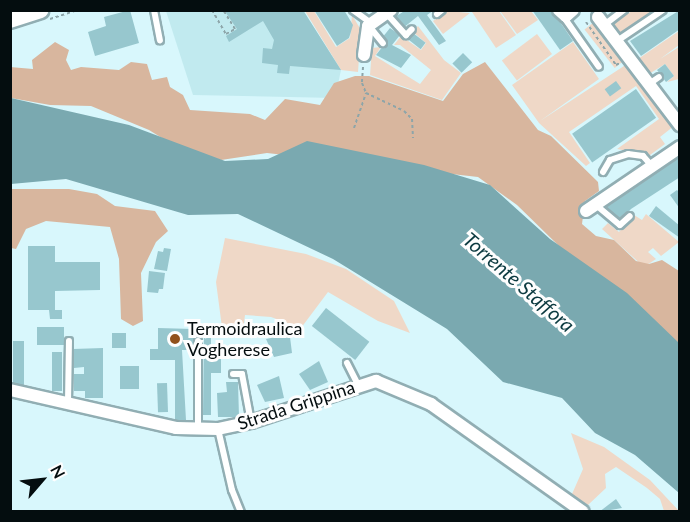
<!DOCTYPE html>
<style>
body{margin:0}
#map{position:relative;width:690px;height:522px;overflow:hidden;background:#d8f7fc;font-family:Lato,sans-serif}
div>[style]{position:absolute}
.built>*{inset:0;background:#c1eaef}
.green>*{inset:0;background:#efd8c7;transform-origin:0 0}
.forest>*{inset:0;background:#d8b69e}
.water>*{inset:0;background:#7aa9b0}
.building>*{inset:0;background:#97c7ce;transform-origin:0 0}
.path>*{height:2px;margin-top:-1px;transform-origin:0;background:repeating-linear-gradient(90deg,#8da5a9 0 3px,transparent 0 6px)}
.roads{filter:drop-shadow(2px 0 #91aeb3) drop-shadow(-2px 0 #91aeb3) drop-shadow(0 2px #91aeb3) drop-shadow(0 -2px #91aeb3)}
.service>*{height:6px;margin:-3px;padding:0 3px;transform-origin:3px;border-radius:3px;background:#fff}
.minor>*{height:12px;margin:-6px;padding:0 6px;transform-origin:6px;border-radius:6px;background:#fff}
.secondary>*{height:16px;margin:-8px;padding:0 8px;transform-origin:8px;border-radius:8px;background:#fff}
.dots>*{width:16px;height:16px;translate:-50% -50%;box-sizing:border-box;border:3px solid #fefefe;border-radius:50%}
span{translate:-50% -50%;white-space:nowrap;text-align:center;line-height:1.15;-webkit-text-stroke:6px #fefefe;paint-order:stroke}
.poi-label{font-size:18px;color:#040d0f}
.left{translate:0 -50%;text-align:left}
.street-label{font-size:18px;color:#040d0f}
.water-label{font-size:20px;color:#0d3b41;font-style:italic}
.frame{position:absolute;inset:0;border:12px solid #040d0f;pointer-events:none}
.north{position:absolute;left:12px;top:450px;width:60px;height:60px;-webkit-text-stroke:4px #fefefe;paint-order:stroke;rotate:62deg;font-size:16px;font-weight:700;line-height:24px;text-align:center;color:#040d0f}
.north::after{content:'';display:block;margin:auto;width:21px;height:27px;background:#040d0f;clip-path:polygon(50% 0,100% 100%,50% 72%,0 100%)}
</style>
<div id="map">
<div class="built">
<i style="clip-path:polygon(166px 11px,303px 11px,341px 70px,335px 98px,193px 95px)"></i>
</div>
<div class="green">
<i style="clip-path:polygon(305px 11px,314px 11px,336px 47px,350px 38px,352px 15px,361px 30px,358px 72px,341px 70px)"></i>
<i style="clip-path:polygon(448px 11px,470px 13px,443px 34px,433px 21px)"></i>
<i style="clip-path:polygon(499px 11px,516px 35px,496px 48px,472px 12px)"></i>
<i style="clip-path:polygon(500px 11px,531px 11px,538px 20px,517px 34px)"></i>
<i style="clip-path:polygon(632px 11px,656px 11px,620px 35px,611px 24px)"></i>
<i style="left:594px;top:22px;width:49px;height:12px;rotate:52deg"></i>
<i style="clip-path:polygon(418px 26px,444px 60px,461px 73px,442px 100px,370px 75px,372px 48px,381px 47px,375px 56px,420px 84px,431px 70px,400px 45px,394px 45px,401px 36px,421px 50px,426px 43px,413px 32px)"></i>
<i style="clip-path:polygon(679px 31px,679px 45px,660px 59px,679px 47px,679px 79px,667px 82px,674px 76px,665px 64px,649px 74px,638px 59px)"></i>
<i style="left:537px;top:34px;width:25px;height:44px;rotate:53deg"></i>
<i style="clip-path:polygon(573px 42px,599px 79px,540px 121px,627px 64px,674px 126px,660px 137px,665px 144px,650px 155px,617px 149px,659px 119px,636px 86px,569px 132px,590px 163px,586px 166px,539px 123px,512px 85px)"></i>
<i style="clip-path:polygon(646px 214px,679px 242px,661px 256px,653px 248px,648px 252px,656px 259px,644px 267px,602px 229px,608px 223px,619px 232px,634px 215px,642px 220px)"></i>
<i style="clip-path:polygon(225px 238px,306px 254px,346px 269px,394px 301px,410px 333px,378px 321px,328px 292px,301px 328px,271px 317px,245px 315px,243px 331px,223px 335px,216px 282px)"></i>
<i style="clip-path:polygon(571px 433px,604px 447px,650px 480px,679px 511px,664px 511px,660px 499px,647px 488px,616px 467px,605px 474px,606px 488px,588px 505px,581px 501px,572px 494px,583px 469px)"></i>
</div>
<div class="forest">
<i style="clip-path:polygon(55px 42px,69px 50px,66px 60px,71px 70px,81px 67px,119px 70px,131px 62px,147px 64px,152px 80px,167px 77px,170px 87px,183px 95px,190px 110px,250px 114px,265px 120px,285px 99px,320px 105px,334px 83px,355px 76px,369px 76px,443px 101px,463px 74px,485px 62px,538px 130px,551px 136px,598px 182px,599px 191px,585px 201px,582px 224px,596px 236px,614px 240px,636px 261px,649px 264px,662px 260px,679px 271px,679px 363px,517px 205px,478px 177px,267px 153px,221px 160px,175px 146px,149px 130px,91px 106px,50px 105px,11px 98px,10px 67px,33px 69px,32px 60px)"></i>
<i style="clip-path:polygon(11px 189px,69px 189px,97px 194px,115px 206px,155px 211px,168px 231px,156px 242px,141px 273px,143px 321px,133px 326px,121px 319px,119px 259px,110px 227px,46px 221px,26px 229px,16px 249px,11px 248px)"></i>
</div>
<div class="water">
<i style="clip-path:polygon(11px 98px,129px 125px,225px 161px,268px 159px,307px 141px,424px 165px,490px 185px,550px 239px,627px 293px,679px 343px,679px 493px,635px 455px,595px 433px,562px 398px,503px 382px,447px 329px,333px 259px,238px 214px,188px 215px,66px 179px,11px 184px)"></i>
</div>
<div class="building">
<i style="clip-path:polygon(130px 10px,139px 43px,95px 56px,88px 32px,106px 26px,104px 17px)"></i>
<i style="clip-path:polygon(224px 10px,303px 10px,341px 70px,290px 66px,289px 74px,277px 73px,278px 65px,262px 63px,263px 48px,272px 49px,274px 40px,263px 21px,229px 42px,226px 36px,237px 29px)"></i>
<i style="clip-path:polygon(314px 10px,344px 10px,353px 25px,349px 38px,337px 46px)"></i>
<i style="clip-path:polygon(406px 10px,434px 10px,427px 15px,446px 41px,439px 45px,418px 16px,403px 28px,395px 17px)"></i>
<i style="clip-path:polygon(532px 10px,552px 10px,573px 41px,560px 50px)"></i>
<i style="clip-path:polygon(680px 10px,680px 29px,641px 56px,630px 41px)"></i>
<i style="clip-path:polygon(390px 28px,400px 35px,392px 45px,411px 55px,401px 68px,376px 55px,387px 41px,382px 38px)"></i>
<i style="left:413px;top:33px;width:16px;height:8px;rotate:38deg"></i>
<i style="left:463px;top:53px;width:13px;height:15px;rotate:45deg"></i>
<i style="left:665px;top:64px;width:15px;height:10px;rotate:53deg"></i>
<i style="left:616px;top:81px;width:9px;height:14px;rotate:54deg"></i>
<i style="left:636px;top:89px;width:35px;height:78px;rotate:55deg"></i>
<i style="clip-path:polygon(680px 156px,680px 177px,631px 209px,621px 220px,605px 207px)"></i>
<i style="clip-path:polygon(677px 190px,680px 193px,680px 209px,670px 195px)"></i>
<i style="clip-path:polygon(656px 206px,680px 226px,680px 238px,649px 216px)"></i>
<i style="clip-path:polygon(28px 246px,55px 246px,55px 262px,100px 262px,100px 290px,55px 291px,55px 310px,62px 310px,62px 319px,50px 319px,49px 310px,28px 310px)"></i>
<i style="clip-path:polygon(164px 248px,171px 249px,167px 271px,154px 269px,158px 251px,163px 252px)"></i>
<i style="clip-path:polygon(149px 271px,165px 273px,163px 289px,159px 289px,158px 293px,147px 292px)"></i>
<i style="left:326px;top:308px;width:55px;height:23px;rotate:38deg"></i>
<i style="left:37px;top:327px;width:27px;height:18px"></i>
<i style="clip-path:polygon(158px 328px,193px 329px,193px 350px,182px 350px,186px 420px,175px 420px,175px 360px,150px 360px,150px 349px,158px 349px)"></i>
<i style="clip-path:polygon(204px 328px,211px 328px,211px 354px,221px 355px,221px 373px,211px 373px,211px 415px,203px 415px)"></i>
<i style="clip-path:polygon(289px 329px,292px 353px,274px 357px,266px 339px,271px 338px,270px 333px)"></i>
<i style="left:126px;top:333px;width:15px;height:14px;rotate:90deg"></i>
<i style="left:13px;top:341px;width:11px;height:46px"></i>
<i style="clip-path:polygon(103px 348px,103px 398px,85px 398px,85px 391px,74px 391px,74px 374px,84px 374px,84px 367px,74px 368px,73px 349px)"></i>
<i style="left:52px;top:352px;width:10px;height:39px"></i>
<i style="clip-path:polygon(319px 361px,328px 382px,310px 390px,299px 374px)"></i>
<i style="left:120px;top:366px;width:19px;height:23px"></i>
<i style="clip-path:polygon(279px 376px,284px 398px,265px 402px,257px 385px)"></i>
<i style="clip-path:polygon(226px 382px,238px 382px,239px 417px,218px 417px,217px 393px,227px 392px)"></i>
<i style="left:167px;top:383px;width:29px;height:10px;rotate:88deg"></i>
<i style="clip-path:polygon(616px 499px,622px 508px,599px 512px)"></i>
</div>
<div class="path">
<i style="left:212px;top:10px;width:28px;rotate:60deg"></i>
<i style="left:226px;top:34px;width:10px;rotate:-29deg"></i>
<i style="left:235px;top:29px;width:22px;rotate:-122deg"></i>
<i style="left:50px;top:19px;width:28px;rotate:-18deg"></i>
<i style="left:586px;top:22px;width:52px;rotate:55.1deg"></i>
<i style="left:616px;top:65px;width:4px;rotate:-27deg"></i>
<i style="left:363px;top:67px;width:16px;rotate:94deg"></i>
<i style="left:362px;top:83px;width:11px;rotate:68deg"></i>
<i style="left:366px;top:93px;width:42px;rotate:25.3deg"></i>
<i style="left:404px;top:111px;width:11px;rotate:45deg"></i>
<i style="left:412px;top:119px;width:19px;rotate:87deg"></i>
<i style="left:354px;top:128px;width:37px;rotate:-71deg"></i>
</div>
<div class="roads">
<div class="service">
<i style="left:154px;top:10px;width:31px;rotate:79deg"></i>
<i style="left:353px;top:10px;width:22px;rotate:36deg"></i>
<i style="left:386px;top:13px;width:30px;rotate:48deg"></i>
<i style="left:406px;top:35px;width:8px;rotate:-45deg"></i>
<i style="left:437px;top:14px;width:6px;rotate:-39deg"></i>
<i style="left:563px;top:16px;width:62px;rotate:54.8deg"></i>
<i style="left:604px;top:25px;width:25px;rotate:-37deg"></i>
<i style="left:369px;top:26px;width:22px;rotate:51deg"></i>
<i style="left:617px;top:41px;width:55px;rotate:-34deg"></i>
<i style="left:649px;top:84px;width:12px;rotate:-35deg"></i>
<i style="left:603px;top:172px;width:14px;rotate:-60deg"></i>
<i style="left:610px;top:160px;width:19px;rotate:-18deg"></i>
<i style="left:628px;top:154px;width:15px;rotate:8deg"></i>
<i style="left:643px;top:156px;width:13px;rotate:48deg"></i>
<i style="left:596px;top:205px;width:31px;rotate:40deg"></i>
<i style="left:620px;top:225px;width:13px;rotate:-42deg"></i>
<i style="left:198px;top:341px;width:87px;rotate:90deg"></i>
<i style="left:347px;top:363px;width:25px;rotate:63deg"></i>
<i style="left:233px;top:374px;width:9px"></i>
<i style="left:242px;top:374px;width:49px;rotate:79.4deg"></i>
<i style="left:68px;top:403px;width:62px;rotate:-89.1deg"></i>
<i style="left:218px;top:429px;width:63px;rotate:77.1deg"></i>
<i style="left:232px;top:490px;width:24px;rotate:68deg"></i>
</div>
<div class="minor">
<i style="left:559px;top:10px;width:9px;rotate:41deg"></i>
<i style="left:566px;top:16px;width:9px;rotate:-41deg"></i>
<i style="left:598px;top:17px;width:136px;rotate:52.8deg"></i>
<i style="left:364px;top:55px;width:29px;rotate:-82deg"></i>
<i style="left:368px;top:26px;width:28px;rotate:-35deg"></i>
<i style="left:586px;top:211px;width:114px;rotate:-34.2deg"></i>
<i style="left:10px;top:390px;width:170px;rotate:12.9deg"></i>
<i style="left:176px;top:428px;width:42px;rotate:1.4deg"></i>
<i style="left:218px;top:429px;width:34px;rotate:-12deg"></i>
<i style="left:251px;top:422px;width:132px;rotate:-18.2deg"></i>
<i style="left:376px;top:381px;width:60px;rotate:22.7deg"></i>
<i style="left:431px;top:404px;width:186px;rotate:35.4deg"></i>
</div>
<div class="secondary">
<i style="left:10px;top:20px;width:32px;rotate:-18deg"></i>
</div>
</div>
<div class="dots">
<i style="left:175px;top:339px;background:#91511b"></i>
</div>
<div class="poi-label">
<span class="left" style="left:187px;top:339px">Termoidraulica<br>Vogherese</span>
</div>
<div class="street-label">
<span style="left:296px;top:405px;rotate:-18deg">Strada Grippina</span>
</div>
<div class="water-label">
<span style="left:519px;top:282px;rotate:41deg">Torrente Staffora</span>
</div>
<div class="frame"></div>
<div class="north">N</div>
</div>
